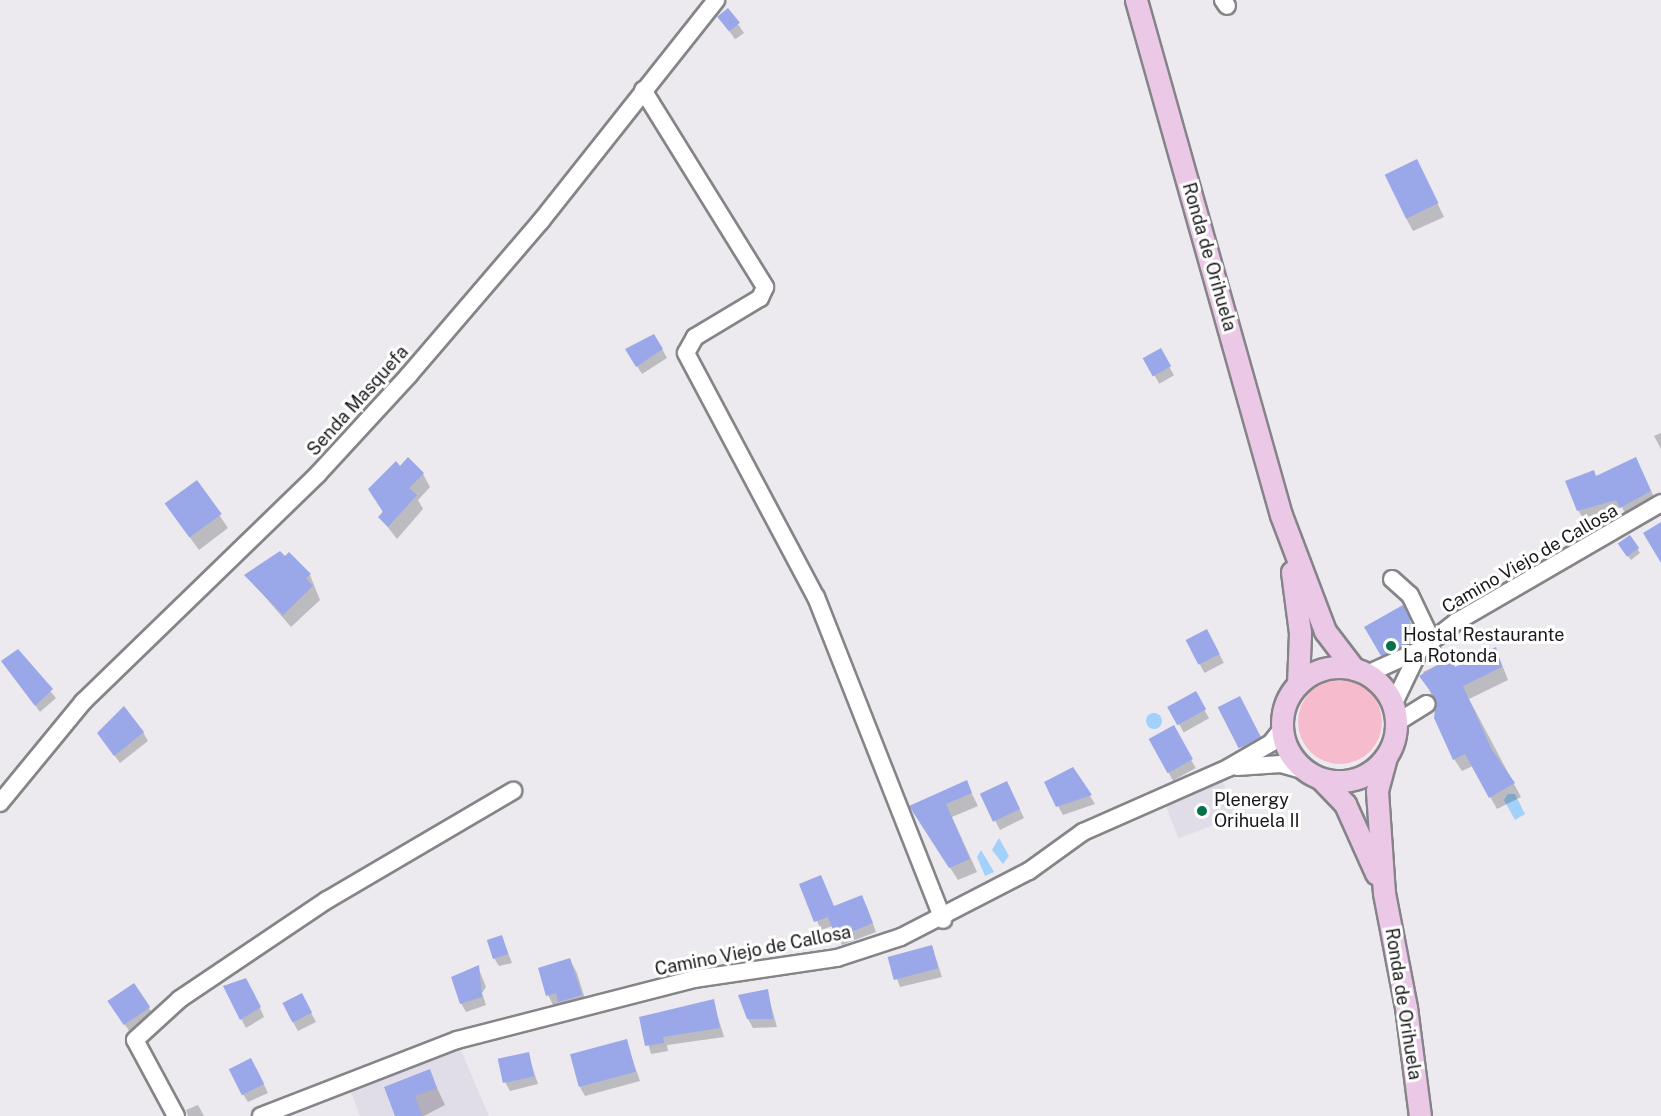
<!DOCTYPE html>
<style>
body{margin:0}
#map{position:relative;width:1661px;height:1116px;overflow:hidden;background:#eceaef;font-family:"Public Sans",sans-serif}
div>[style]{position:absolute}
.built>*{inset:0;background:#e1dde8;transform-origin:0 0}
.green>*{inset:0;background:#f6bbcc}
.round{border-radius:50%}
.water>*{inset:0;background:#a2d1fb}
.shadow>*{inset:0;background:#0003;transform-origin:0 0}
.building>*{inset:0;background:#9aa8ea;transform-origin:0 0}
.roads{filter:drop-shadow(2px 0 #858488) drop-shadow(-2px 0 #858488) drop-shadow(0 2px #858488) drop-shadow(0 -2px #858488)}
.minor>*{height:16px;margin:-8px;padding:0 8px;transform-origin:8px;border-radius:8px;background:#fff}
.major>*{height:21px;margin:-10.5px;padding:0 10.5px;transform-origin:10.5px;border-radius:10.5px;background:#ecc8e7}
.major>.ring{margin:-10.5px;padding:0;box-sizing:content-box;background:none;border:21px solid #ecc8e7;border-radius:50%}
.dots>*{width:16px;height:16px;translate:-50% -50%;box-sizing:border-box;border:3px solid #fff;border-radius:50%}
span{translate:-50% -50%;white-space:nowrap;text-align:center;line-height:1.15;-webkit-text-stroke:6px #fff;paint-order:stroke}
.street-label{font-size:18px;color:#19181a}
.poi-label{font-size:18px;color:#19181a}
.left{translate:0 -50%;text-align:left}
</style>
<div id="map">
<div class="built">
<i style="left:1222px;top:779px;width:40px;height:62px;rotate:69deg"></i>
<i style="clip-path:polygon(460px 1048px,489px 1116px,360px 1116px,350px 1090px)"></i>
</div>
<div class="green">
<i class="round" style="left:1298px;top:680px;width:84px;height:84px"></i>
</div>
<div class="water">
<i class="round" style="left:1146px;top:713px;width:16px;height:16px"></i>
<i style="clip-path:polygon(1508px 794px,1515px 794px,1525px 814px,1515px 820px,1504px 800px)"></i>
<i style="clip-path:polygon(999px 838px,1009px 856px,1003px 864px,992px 850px)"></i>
<i style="clip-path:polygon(981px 850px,994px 872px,985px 876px,977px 857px)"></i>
</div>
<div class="shadow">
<i style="left:728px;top:10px;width:28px;height:11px;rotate:55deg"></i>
<i style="clip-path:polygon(1417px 161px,1444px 217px,1413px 231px,1406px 218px)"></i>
<i style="clip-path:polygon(662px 349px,667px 358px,642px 374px,632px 358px)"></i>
<i style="left:1160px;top:351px;width:28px;height:17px;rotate:60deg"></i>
<i style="clip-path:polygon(1661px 433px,1661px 449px,1654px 436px)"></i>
<i style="clip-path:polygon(1640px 467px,1655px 499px,1626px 515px,1622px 507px,1583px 518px,1578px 510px,1597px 477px)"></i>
<i style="clip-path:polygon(400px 468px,423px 474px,430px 487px,418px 500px,423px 509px,397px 539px,380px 517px)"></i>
<i style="clip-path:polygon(197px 482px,228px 528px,199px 550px,175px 517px)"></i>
<i style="clip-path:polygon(1630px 537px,1640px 553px,1631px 560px,1622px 548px)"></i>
<i style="clip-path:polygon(246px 575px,310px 575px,320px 600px,291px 627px)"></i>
<i style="clip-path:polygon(1403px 607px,1417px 634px,1415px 657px,1390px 669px,1366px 627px)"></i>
<i style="left:1207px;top:631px;width:36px;height:22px;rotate:62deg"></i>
<i style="clip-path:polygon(1496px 649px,1508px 680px,1469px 699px,1521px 797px,1497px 809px,1473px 766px,1462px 771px,1454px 759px,1423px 672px,1450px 659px,1455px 668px)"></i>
<i style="clip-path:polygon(18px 651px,56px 698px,40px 712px,8px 669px)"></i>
<i style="left:1195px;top:693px;width:29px;height:29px;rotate:61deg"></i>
<i style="left:1239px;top:698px;width:55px;height:21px;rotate:62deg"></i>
<i style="left:1173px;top:727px;width:47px;height:26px;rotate:61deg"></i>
<i style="clip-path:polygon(143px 732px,148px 741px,120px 763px,104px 741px)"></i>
<i style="clip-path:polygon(1073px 769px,1095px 804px,1063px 815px,1058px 806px)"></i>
<i style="clip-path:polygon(966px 782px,978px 806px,952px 817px,977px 872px,958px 880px,911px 807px)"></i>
<i style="clip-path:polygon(1011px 791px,1024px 818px,1000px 830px,982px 795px)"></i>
<i style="clip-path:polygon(821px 877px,834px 908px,866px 905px,876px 932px,842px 945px,833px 926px,821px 930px,801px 885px)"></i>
<i style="clip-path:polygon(502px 937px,512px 963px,499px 966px,494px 958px)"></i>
<i style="clip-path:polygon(932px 946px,942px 977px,900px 987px,890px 960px)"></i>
<i style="clip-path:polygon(570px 960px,577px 973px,588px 1009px,555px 1009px,548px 995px)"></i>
<i style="clip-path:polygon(478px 967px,486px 987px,482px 993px,486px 1005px,466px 1012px,461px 1003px)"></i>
<i style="clip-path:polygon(225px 987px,251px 988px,264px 1017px,246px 1028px)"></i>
<i style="clip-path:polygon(767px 991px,777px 1027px,753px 1028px,748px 1019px)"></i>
<i style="clip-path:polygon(713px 1001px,724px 1037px,667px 1045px,668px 1051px,651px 1054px,641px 1018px)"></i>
<i style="clip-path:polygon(306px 1003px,316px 1022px,298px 1031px,293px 1022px)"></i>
<i style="clip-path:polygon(149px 1008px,154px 1016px,130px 1032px,114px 1009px)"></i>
<i style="clip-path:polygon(626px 1041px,640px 1081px,585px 1096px,580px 1087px)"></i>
<i style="clip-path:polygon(528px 1054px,538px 1084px,510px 1091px,505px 1082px)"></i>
<i style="clip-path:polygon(256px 1068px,268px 1093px,248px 1102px,243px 1094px)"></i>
<i style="clip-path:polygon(429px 1071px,445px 1105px,424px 1116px,397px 1116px)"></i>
<i style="clip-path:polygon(198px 1105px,204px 1116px,188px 1116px,186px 1110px)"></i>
</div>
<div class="building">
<i style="left:728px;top:8px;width:19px;height:14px;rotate:51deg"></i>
<i style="left:1417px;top:159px;width:49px;height:36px;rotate:64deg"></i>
<i style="clip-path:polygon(654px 334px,663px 349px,636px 367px,625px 349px)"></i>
<i style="left:1161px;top:348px;width:21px;height:21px;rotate:61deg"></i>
<i style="clip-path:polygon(408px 457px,424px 473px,409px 488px,417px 495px,388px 527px,378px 517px,383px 512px,368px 489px,396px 461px,400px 466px)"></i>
<i style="clip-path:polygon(1636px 457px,1651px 491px,1620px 508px,1616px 500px,1577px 511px,1565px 481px,1594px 470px,1596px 476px)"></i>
<i style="left:197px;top:480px;width:42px;height:40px;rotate:54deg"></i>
<i style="clip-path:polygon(1661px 522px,1661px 563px,1643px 533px)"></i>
<i style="left:1630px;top:535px;width:16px;height:15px;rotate:55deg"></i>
<i style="clip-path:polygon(280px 551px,285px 556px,289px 552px,311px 574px,306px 578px,313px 586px,283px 615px,244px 575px)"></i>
<i style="clip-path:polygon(1403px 605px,1410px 619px,1408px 644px,1381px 656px,1364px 627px)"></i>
<i style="left:1207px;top:629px;width:28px;height:24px;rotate:63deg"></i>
<i style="clip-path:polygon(1496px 647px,1502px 667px,1463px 686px,1492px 750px,1515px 783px,1489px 798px,1465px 754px,1453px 760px,1434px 718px,1436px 699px,1419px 676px,1451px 657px,1455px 667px)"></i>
<i style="clip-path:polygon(18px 649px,53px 689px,35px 706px,1px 661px)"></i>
<i style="left:1196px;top:691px;width:21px;height:33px;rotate:61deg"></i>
<i style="left:1240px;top:696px;width:46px;height:25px;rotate:63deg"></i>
<i style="clip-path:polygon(124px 706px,144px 732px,114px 756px,97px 733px)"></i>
<i style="left:1174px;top:725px;width:39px;height:29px;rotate:61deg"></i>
<i style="clip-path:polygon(1073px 767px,1092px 795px,1056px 807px,1044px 782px)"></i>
<i style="clip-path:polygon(967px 780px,972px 793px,946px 804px,970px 859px,949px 868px,909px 806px)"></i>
<i style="left:1007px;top:781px;width:31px;height:30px;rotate:65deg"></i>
<i style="clip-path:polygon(821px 875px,834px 906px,862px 895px,873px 923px,836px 938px,828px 917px,814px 922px,799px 884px)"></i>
<i style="left:502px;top:935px;width:20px;height:16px;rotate:72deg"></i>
<i style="left:932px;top:945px;width:24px;height:46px;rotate:75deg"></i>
<i style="clip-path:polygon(570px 958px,582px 995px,558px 1002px,556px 993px,546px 996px,538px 968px)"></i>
<i style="clip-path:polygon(479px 965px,482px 997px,460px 1004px,451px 977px)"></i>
<i style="clip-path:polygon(246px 978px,261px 1007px,240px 1020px,223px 986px)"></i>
<i style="left:134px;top:983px;width:29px;height:32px;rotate:56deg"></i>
<i style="clip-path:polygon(768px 989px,773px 1019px,747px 1019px,738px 995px)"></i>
<i style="left:302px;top:993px;width:22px;height:22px;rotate:63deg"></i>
<i style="clip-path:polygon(714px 999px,720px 1028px,663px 1037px,664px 1043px,645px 1046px,639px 1017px)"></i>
<i style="left:627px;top:1039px;width:34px;height:59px;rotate:75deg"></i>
<i style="left:529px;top:1052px;width:25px;height:32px;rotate:78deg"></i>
<i style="left:251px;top:1058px;width:29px;height:25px;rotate:63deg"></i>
<i style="clip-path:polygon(430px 1069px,437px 1088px,415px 1096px,422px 1116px,395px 1116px,384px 1087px)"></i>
</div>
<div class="roads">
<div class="minor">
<i style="left:1223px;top:0;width:7px;rotate:56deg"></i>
<i style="left:643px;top:90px;width:232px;rotate:58.2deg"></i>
<i style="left:765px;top:287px;width:12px;rotate:114deg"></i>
<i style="left:760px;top:298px;width:76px;rotate:149deg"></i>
<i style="left:695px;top:337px;width:18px;rotate:119deg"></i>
<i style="left:686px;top:353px;width:276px;rotate:62deg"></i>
<i style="left:816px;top:597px;width:347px;rotate:68.5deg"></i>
<i style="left:1392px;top:579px;width:24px;rotate:42deg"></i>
<i style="left:1410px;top:595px;width:51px;rotate:64.4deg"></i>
<i style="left:1367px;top:674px;width:58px;rotate:-24.4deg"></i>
<i style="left:1420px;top:650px;width:46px;rotate:-37.9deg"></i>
<i style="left:1456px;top:622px;width:237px;rotate:-30.1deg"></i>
<i style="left:1393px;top:705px;width:58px;rotate:-64.3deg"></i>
<i style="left:1396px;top:723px;width:36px;rotate:-32deg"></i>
<i style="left:1237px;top:767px;width:44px;rotate:-3.9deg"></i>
<i style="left:1281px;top:764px;width:25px;rotate:16deg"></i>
<i style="left:0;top:803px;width:131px;rotate:-50.6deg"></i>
<i style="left:83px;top:702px;width:327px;rotate:-44.1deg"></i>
<i style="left:318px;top:474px;width:134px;rotate:-47.4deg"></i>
<i style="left:409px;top:375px;width:203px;rotate:-49.4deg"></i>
<i style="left:541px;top:221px;width:282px;rotate:-51.6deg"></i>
<i style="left:176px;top:1116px;width:86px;rotate:-118.3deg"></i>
<i style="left:135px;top:1040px;width:61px;rotate:-42.3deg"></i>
<i style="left:180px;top:999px;width:177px;rotate:-34deg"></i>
<i style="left:327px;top:900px;width:216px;rotate:-30.4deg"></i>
<i style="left:261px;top:1116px;width:210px;rotate:-21.2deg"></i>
<i style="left:457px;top:1040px;width:245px;rotate:-14.4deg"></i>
<i style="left:694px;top:979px;width:145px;rotate:-8.4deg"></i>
<i style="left:837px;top:958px;width:67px;rotate:-18.2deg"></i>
<i style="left:901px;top:937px;width:144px;rotate:-27.3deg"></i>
<i style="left:1029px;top:871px;width:67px;rotate:-35.8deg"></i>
<i style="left:1083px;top:832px;width:158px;rotate:-23.8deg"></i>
<i style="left:1228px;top:768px;width:50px;rotate:-30.2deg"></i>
<i style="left:1271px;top:743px;width:16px;rotate:-52deg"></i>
</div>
<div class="major">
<i style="left:1136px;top:0;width:535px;rotate:74.28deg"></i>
<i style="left:1281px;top:515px;width:124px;rotate:69.2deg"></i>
<i style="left:1325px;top:631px;width:48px;rotate:52.7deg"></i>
<i style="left:1292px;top:572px;width:62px;rotate:82.5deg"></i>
<i style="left:1300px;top:633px;width:51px;rotate:92.2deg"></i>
<i class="ring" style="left:1282px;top:667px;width:93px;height:93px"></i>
<i style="left:1386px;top:757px;width:35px;rotate:105deg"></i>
<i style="left:1377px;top:791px;width:102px;rotate:86.1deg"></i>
<i style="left:1384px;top:893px;width:116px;rotate:79.1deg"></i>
<i style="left:1406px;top:1007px;width:110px;rotate:82.7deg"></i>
<i style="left:1321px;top:779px;width:35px;rotate:46deg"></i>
<i style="left:1345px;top:804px;width:76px;rotate:65.8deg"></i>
</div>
</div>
<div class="dots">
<i style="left:1391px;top:646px;background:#04714a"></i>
<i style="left:1202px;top:811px;background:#04714a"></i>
</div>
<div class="street-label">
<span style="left:1209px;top:257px;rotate:74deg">Ronda de Orihuela</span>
<span style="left:358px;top:401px;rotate:-48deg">Senda Masquefa</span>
<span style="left:1530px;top:559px;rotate:-30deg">Camino Viejo de Callosa</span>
<span style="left:753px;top:951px;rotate:-11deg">Camino Viejo de Callosa</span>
<span style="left:1403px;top:1004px;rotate:81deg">Ronda de Orihuela</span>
</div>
<div class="poi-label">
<span class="left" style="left:1403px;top:646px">Hostal Restaurante<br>La Rotonda</span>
<span class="left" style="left:1214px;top:811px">Plenergy<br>Orihuela II</span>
</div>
</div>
